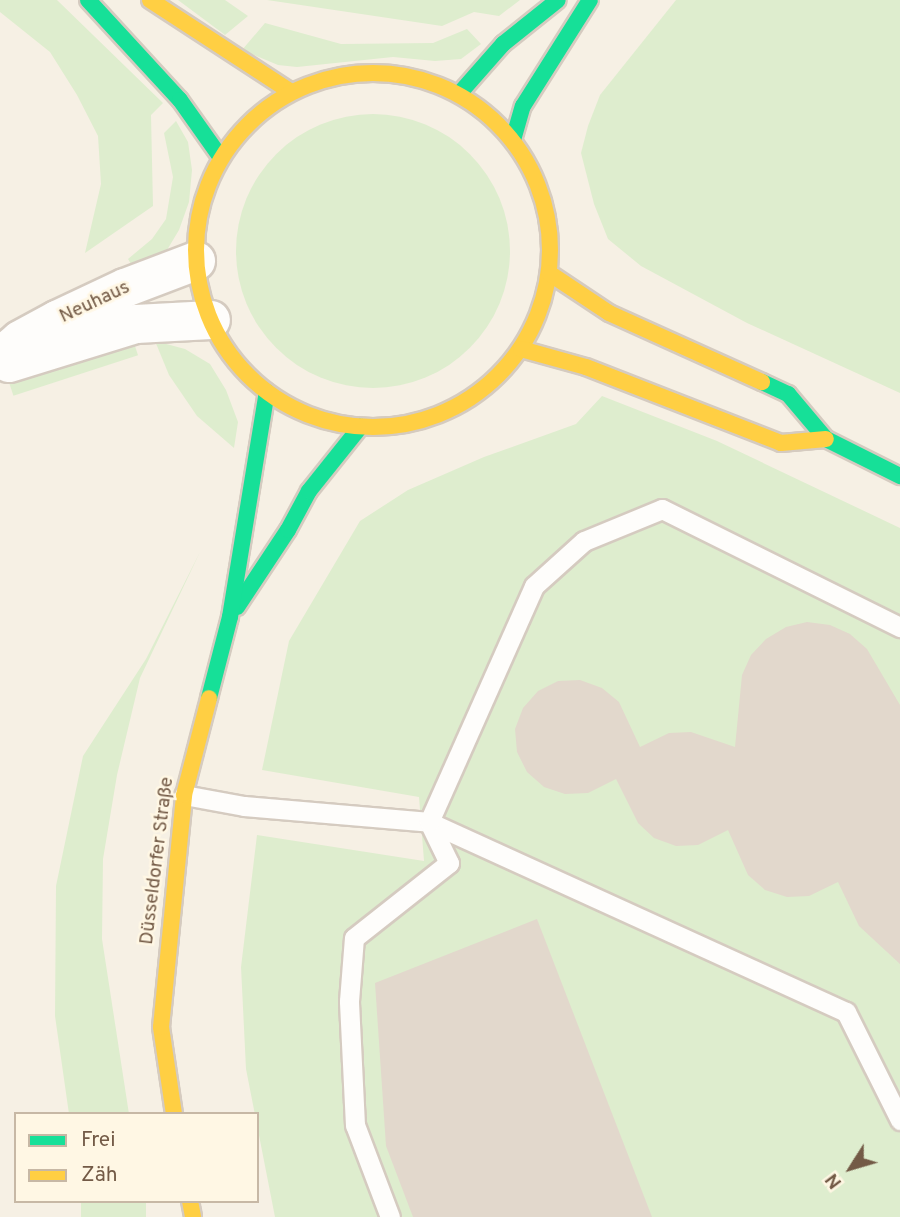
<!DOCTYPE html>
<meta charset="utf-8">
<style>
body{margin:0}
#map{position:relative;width:900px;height:1217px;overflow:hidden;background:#f6f0e4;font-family:Overpass,sans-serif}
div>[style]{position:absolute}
.green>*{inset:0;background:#deedce;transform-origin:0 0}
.round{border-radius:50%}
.building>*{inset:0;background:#e2d8cc}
.roads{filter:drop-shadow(2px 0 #d5cbc0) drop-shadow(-2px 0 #d5cbc0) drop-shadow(0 2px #d5cbc0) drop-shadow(0 -2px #d5cbc0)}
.lane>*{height:19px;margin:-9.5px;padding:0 9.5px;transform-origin:9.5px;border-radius:9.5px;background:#fefdfb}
.street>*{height:38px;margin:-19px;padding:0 19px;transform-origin:19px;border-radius:19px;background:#fefdfb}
.fast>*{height:16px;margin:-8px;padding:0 8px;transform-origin:8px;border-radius:8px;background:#16e098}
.slow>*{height:16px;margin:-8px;padding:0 8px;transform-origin:8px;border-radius:8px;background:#ffcf43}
.slow>.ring{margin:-8px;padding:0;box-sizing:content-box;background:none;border:16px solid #ffcf43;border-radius:50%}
span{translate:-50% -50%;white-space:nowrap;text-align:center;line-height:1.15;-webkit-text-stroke:5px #fff7e4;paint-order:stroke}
.street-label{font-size:19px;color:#735a46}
.legend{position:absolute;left:14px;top:1112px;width:245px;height:91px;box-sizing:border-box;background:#fff7e4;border:2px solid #c7b8a5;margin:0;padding:9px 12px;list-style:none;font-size:21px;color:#735a46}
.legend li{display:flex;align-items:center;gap:14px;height:35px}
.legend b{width:35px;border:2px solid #c7b8a5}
.north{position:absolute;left:816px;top:1133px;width:70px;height:70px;-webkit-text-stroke:5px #fff7e4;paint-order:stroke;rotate:233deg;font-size:19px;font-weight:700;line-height:28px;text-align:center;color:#735a46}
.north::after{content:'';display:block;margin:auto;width:24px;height:32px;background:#735a46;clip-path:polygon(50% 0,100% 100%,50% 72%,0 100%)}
</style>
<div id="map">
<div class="green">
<i style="clip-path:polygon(0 0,57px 0,163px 103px,151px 115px,153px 206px,85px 253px,101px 184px,98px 136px,77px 95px,50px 52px,0 12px)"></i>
<i style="clip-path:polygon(178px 0,225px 0,248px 16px,225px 35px)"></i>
<i style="clip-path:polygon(267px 0,520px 0,499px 16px,474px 12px,442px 26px)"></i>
<i style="clip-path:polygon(676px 0,900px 0,900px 393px,747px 323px,641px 266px,608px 239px,594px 204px,581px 153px,588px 126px,600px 95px)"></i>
<i style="clip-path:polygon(265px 23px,341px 44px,433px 43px,467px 29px,481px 44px,461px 59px,435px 61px,393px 57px,297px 67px,278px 65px,242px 50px)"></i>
<i class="round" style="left:236px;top:114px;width:274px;height:274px"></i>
<i style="clip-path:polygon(176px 121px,188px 142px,192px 170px,189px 202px,179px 230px,167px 250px,151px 262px,134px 269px,128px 259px,152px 239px,166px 219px,173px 177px,164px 133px)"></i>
<i style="clip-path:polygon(155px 341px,185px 349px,210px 364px,226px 390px,238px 422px,234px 448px,197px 416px,169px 375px)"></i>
<i style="left:134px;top:343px;width:13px;height:131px;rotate:72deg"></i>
<i style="clip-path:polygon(602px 396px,717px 441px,900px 528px,900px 1217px,275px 1217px,246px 1069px,241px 967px,257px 835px,424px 861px,419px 797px,262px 770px,289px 641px,360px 521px,408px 490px,484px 457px,576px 424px)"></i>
<i style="clip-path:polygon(200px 552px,140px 678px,117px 775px,103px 859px,102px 939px,129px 1114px,69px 1114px,55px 1016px,56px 886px,83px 756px,146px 659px)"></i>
<i style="left:81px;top:1201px;width:65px;height:16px"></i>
</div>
<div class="building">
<i style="clip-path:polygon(807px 622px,830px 625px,850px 634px,867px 649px,900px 705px,900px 964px,859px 926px,838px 882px,809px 896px,787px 897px,765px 890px,748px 875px,728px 830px,698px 845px,676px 846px,654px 838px,638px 823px,616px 779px,588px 793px,565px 794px,544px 787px,527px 772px,517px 752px,515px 729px,523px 708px,538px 691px,558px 681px,580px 680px,602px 688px,619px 702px,640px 747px,669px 733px,691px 732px,735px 747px,742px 675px,751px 655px,766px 639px,786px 627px)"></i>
<i style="clip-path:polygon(537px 919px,652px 1217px,413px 1217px,386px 1146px,375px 983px)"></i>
</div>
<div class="roads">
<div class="lane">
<i style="left:184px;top:795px;width:61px;rotate:10.4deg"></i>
<i style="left:244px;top:806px;width:186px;rotate:4.9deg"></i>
<i style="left:429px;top:822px;width:458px;rotate:24.5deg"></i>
<i style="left:846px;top:1012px;width:121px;rotate:63.4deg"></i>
<i style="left:390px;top:1217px;width:98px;rotate:-110.8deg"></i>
<i style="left:355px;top:1125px;width:124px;rotate:-92.8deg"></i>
<i style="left:349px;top:1001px;width:63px;rotate:-85.5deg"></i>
<i style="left:354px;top:938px;width:121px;rotate:-38.3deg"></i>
<i style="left:449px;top:863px;width:46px;rotate:-116deg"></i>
<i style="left:429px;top:822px;width:258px;rotate:-66deg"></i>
<i style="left:534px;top:586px;width:67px;rotate:-42deg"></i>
<i style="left:584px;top:541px;width:84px;rotate:-22.3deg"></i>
<i style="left:662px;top:509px;width:266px;rotate:26.4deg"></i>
</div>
<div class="street">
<i style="left:0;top:357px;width:26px;rotate:-40deg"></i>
<i style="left:20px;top:340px;width:42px;rotate:-28.4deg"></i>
<i style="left:57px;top:320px;width:75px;rotate:-25.2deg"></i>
<i style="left:125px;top:288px;width:76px;rotate:-20.8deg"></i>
<i style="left:9px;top:363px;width:133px;rotate:-17.1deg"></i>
<i style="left:136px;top:324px;width:75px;rotate:-3.1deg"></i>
</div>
<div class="fast">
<i style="left:88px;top:0;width:136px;rotate:47.4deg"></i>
<i style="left:180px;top:100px;width:71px;rotate:54.7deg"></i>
<i style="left:459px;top:94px;width:67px;rotate:-48.7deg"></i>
<i style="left:503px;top:44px;width:70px;rotate:-38.7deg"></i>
<i style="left:513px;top:140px;width:35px;rotate:-74deg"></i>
<i style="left:523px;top:106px;width:125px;rotate:-57.7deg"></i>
<i style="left:762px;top:382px;width:29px;rotate:25deg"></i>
<i style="left:788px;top:394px;width:59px;rotate:49.8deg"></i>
<i style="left:826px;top:439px;width:83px;rotate:26.6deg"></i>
<i style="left:237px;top:607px;width:92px;rotate:-56.5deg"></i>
<i style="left:288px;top:530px;width:44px;rotate:-61.7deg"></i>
<i style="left:309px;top:491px;width:82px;rotate:-51.4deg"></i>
<i style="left:209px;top:698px;width:84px;rotate:-75.5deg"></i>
<i style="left:230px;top:617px;width:228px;rotate:-80.7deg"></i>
</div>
<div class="slow">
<i style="left:150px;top:0;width:168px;rotate:33.1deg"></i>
<i class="ring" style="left:196px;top:73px;width:338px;height:338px"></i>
<i style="left:549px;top:273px;width:72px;rotate:33.7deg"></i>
<i style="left:609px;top:313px;width:168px;rotate:24.3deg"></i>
<i style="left:521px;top:349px;width:67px;rotate:15.5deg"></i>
<i style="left:586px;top:367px;width:209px;rotate:21.3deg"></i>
<i style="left:781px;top:443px;width:45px;rotate:-5.1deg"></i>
<i style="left:174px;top:1114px;width:88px;rotate:-98.5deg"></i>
<i style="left:161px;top:1027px;width:233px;rotate:-84.3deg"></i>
<i style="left:184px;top:795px;width:100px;rotate:-75.5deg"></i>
<i style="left:190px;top:1201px;width:16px;rotate:79deg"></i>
</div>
</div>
<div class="street-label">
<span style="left:95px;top:303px;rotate:-25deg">Neuhaus</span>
<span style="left:158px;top:861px;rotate:-83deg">Düsseldorfer Straße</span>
</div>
<ul class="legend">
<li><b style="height:9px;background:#16e098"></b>Frei</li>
<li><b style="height:9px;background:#ffcf43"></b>Zäh</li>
</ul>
<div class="north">N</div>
</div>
